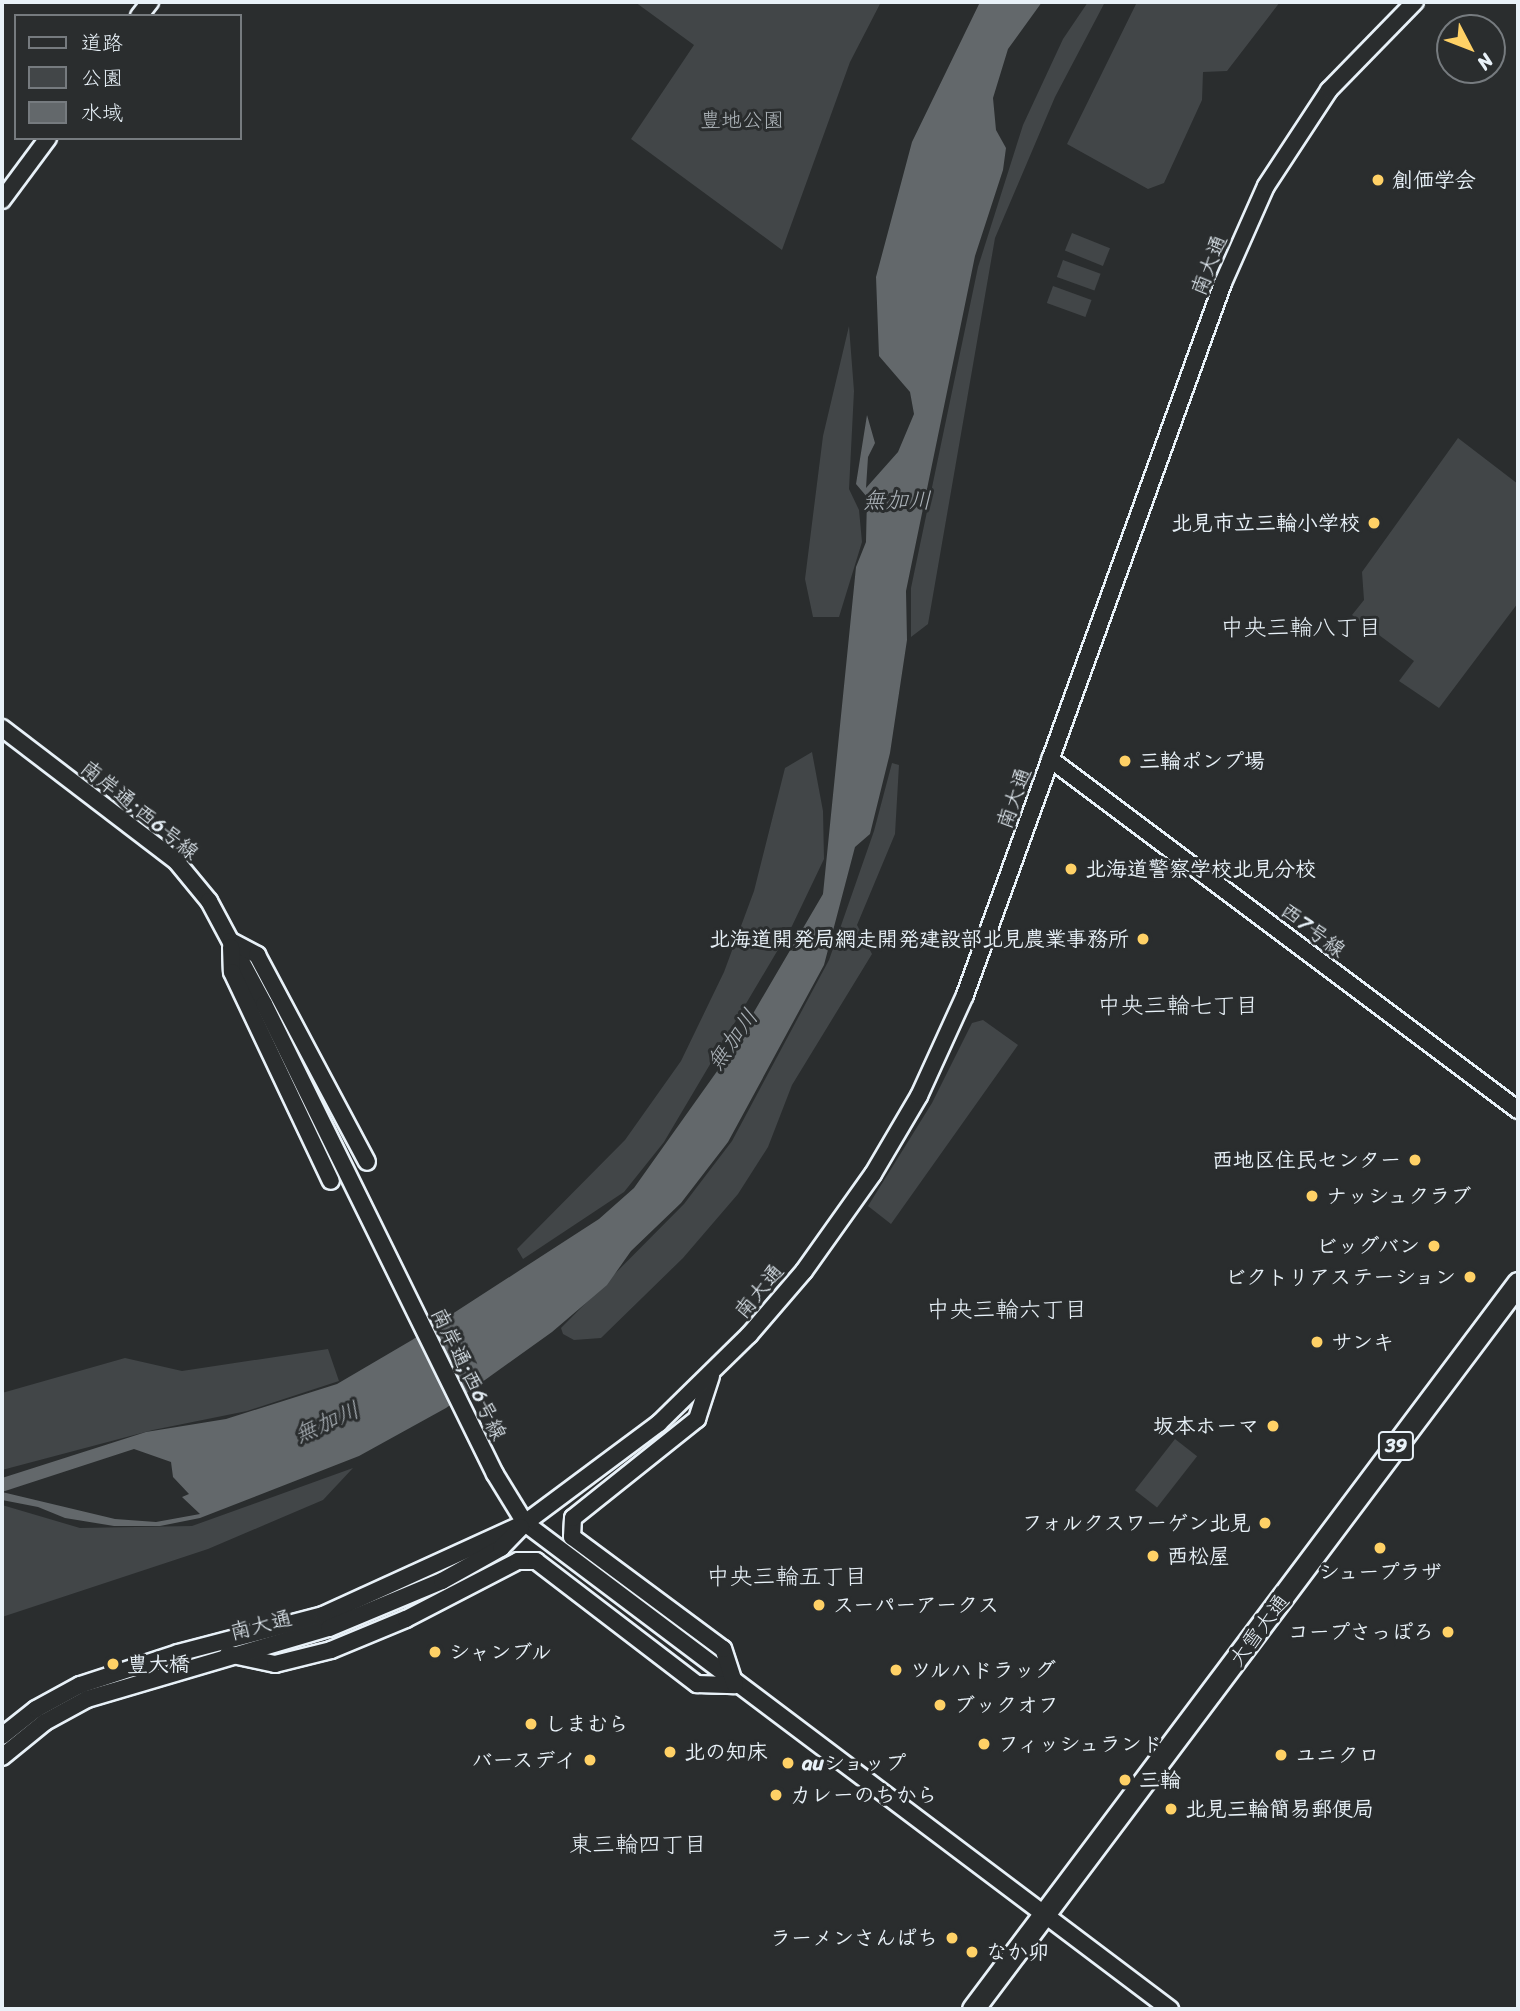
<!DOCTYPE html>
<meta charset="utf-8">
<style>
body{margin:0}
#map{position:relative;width:1520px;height:2011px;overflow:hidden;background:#2a2d2e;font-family:Sriracha,"Klee One",sans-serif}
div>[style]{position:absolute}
.green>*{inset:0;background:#424648;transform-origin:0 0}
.water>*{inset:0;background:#63686b}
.roads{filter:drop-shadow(2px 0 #e8f1f8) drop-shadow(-2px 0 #e8f1f8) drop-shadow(0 2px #e8f1f8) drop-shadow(0 -2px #e8f1f8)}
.secondary>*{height:16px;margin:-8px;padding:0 8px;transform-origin:8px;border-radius:8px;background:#2a2d2e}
.highway>*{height:21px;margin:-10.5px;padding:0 10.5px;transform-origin:10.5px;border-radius:10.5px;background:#2a2d2e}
.dots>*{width:19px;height:19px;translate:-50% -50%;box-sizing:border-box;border:4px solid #2a2d2e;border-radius:50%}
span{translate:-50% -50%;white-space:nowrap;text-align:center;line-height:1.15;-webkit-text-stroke:6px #2a2d2e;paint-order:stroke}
.shield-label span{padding:2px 5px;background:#2a2d2e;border:2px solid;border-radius:5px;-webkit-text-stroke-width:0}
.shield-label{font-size:19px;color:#e8f1f8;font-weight:700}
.park-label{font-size:21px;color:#aeb5ba}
.poi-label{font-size:21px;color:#e8f1f8;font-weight:700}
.left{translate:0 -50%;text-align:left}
.right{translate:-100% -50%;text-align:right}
.street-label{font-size:21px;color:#e8f1f8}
.water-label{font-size:23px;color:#acb3b9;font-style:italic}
.neighbourhood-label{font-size:23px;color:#e8f1f8}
.frame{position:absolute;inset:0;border:4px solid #e8f1f8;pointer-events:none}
.legend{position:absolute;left:14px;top:14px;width:228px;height:126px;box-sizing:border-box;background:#2a2d2e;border:2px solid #767b7f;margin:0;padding:9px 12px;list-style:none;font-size:21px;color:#e8f1f8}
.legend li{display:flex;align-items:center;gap:14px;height:35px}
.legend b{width:35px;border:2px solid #767b7f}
.north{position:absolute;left:1436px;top:14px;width:70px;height:70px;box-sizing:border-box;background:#2a2d2e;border:2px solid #767b7f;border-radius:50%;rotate:132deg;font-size:19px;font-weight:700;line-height:28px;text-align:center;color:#e8f1f8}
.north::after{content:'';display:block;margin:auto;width:24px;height:32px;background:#ffd166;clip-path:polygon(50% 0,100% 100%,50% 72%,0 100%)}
</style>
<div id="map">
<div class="green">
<i style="clip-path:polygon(635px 2px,881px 2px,850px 62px,782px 250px,631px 139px,694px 45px)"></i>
<i style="clip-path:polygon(1088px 2px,1105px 2px,1055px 97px,995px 238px,928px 624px,911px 637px,911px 588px,978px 267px,1023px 125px,1063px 39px)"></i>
<i style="clip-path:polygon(1137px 2px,1280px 2px,1227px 71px,1203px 72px,1202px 100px,1164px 183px,1148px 189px,1067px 144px)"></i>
<i style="left:1072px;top:233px;width:41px;height:19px;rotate:22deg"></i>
<i style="left:1063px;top:260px;width:40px;height:18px;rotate:20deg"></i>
<i style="left:1053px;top:286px;width:41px;height:18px;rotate:20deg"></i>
<i style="clip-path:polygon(849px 326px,854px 391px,849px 489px,859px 510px,862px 542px,839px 617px,813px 617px,805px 579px,823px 436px)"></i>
<i style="clip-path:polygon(1458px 438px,1518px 484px,1518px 603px,1439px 708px,1399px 681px,1414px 661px,1352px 615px,1364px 600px,1362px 572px)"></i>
<i style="clip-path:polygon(812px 752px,823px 811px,824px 859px,792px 926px,664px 1142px,624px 1192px,523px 1259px,517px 1249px,625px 1140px,681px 1061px,724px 972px,754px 891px,785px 768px)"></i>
<i style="clip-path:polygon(892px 763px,899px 765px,895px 834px,857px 925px,872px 954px,792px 1085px,768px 1147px,738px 1194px,683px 1258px,601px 1338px,574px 1340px,563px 1334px,561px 1328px,684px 1204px,732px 1141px,829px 960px,874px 831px)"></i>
<i style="clip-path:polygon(983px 1020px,1018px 1045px,891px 1224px,868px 1206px,932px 1103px,972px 1023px)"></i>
<i style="clip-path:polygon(328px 1349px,339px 1381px,247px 1411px,153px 1430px,2px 1470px,2px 1393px,125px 1358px,182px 1371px)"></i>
<i style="left:1175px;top:1439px;width:28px;height:65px;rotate:38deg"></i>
<i style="clip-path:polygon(353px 1468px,323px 1500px,208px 1549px,2px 1617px,2px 1505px,80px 1528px,192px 1526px)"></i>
</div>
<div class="water">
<i style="clip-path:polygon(evenodd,980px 2px,1042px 2px,1008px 49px,993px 98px,996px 130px,1006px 148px,1003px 170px,975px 256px,906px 591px,907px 640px,890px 753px,870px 834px,855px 847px,824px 965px,728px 1142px,681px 1203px,631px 1251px,607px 1285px,552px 1332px,446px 1408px,359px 1456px,200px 1518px,160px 1526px,114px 1526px,65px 1518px,38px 1507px,2px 1500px,2px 1478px,146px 1432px,226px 1419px,337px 1384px,412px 1340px,599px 1219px,634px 1188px,730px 1053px,823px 894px,856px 567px,866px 542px,867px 497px,856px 484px,867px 415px,875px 443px,868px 457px,866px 488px,898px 452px,914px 414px,910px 392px,879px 356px,876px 277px,912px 142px,980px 2px,134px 1449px,171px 1462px,173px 1477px,189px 1494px,182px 1497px,200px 1514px,156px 1522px,115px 1519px,2px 1492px,134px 1449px)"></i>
</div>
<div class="roads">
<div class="secondary">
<i style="left:139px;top:16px;width:18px;rotate:-52deg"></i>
<i style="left:2px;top:200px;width:77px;rotate:-53.4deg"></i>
<i style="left:2px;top:728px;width:219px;rotate:37.4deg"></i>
<i style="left:176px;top:861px;width:52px;rotate:50.5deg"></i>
<i style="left:209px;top:901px;width:117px;rotate:61.9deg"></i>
<i style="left:264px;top:1004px;width:524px;rotate:63.83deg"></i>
<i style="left:495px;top:1474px;width:57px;rotate:58.5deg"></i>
<i style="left:525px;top:1523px;width:808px;rotate:37deg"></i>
<i style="left:1050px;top:759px;width:585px;rotate:36.87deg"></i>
<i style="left:231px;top:941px;width:30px;rotate:28deg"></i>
<i style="left:257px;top:955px;width:234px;rotate:62deg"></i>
<i style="left:231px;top:947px;width:25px;rotate:88deg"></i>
<i style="left:232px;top:972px;width:231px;rotate:64.7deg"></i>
<i style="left:228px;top:1654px;width:48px;rotate:12deg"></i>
<i style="left:275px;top:1664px;width:58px;rotate:-14deg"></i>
<i style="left:331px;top:1650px;width:81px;rotate:-22.5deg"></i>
<i style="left:406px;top:1619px;width:126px;rotate:-27.4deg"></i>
<i style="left:518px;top:1561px;width:18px"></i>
<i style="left:536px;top:1561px;width:203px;rotate:37.4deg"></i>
<i style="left:697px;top:1684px;width:38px;rotate:2deg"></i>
<i style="left:735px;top:1685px;width:38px;rotate:-108deg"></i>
<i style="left:723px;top:1649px;width:188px;rotate:-143.4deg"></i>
<i style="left:572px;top:1537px;width:19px;rotate:-87deg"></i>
<i style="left:573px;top:1518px;width:159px;rotate:-38.6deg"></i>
<i style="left:697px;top:1419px;width:45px;rotate:-72deg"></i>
<i style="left:2px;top:1736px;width:43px;rotate:-38.5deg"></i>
<i style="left:36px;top:1709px;width:50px;rotate:-28.6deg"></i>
<i style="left:80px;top:1685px;width:103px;rotate:-18.1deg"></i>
<i style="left:178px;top:1653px;width:150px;rotate:-14.7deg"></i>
<i style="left:323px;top:1615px;width:222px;rotate:-24.5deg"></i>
<i style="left:525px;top:1523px;width:167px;rotate:-36.7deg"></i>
<i style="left:659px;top:1423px;width:126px;rotate:-44.4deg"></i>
<i style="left:749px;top:1335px;width:84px;rotate:-49.3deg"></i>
<i style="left:804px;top:1271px;width:119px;rotate:-54.6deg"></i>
<i style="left:873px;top:1174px;width:91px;rotate:-59.5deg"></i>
<i style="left:919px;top:1096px;width:111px;rotate:-65.5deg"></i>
<i style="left:965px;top:995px;width:757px;rotate:-70.08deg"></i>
<i style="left:1223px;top:283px;width:106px;rotate:-66.1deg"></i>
<i style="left:1266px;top:186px;width:115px;rotate:-56.7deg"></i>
<i style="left:1329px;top:90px;width:123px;rotate:-45.7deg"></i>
<i style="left:2px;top:1757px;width:55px;rotate:-39.1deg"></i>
<i style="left:45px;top:1722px;width:48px;rotate:-28.7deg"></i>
<i style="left:87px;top:1699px;width:252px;rotate:-16.4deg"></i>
<i style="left:329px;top:1628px;width:122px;rotate:-22.6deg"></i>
<i style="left:442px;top:1581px;width:68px;rotate:-29.2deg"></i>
<i style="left:501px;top:1548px;width:29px;rotate:-46deg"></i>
</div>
<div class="highway">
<i style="left:973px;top:2009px;width:908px;rotate:-53.1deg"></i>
</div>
</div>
<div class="dots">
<i style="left:1378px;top:180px;background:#ffd166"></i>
<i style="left:1374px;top:523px;background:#ffd166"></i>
<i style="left:1125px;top:761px;background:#ffd166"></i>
<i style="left:1071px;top:869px;background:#ffd166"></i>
<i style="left:1143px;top:939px;background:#ffd166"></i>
<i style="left:1415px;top:1160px;background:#ffd166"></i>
<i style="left:1312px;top:1196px;background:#ffd166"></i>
<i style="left:1434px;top:1246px;background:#ffd166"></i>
<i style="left:1470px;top:1277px;background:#ffd166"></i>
<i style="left:1317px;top:1342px;background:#ffd166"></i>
<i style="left:1273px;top:1426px;background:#ffd166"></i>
<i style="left:1265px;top:1523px;background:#ffd166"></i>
<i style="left:1380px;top:1548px;background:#ffd166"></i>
<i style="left:1153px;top:1556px;background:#ffd166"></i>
<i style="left:819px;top:1605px;background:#ffd166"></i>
<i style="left:1448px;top:1632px;background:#ffd166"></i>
<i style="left:435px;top:1652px;background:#ffd166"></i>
<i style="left:113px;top:1664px;background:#ffd166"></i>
<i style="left:896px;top:1670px;background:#ffd166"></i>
<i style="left:940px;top:1705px;background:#ffd166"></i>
<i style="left:531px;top:1724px;background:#ffd166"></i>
<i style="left:984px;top:1744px;background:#ffd166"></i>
<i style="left:670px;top:1752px;background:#ffd166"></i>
<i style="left:1281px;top:1755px;background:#ffd166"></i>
<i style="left:590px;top:1760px;background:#ffd166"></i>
<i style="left:788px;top:1763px;background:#ffd166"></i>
<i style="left:1125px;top:1780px;background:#ffd166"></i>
<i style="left:776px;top:1795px;background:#ffd166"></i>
<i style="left:1171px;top:1809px;background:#ffd166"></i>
<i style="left:952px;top:1938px;background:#ffd166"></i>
<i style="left:972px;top:1952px;background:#ffd166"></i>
</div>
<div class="shield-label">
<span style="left:1396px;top:1446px">39</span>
</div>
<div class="park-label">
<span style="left:742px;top:120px">豊地公園</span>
</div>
<div class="poi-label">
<span class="left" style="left:1392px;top:180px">創価学会</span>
<span class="right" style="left:1360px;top:523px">北見市立三輪小学校</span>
<span class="left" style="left:1139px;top:761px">三輪ポンプ場</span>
<span class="left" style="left:1085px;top:869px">北海道警察学校北見分校</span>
<span class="right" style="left:1129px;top:939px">北海道開発局網走開発建設部北見農業事務所</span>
<span class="right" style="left:1401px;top:1160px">西地区住民センター</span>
<span class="left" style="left:1326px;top:1196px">ナッシュクラブ</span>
<span class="right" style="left:1420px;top:1246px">ビッグバン</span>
<span class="right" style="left:1456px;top:1277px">ビクトリアステーション</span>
<span class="left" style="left:1331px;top:1342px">サンキ</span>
<span class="right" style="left:1259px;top:1426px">坂本ホーマ</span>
<span class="right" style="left:1251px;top:1523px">フォルクスワーゲン北見</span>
<span class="left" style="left:1167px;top:1556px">西松屋</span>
<span style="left:1380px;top:1572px">シュープラザ</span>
<span class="left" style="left:833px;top:1605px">スーパーアークス</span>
<span class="right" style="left:1434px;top:1632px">コープさっぽろ</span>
<span class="left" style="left:449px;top:1652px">シャンブル</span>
<span class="left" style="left:127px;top:1664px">豊大橋</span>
<span class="left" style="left:910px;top:1670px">ツルハドラッグ</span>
<span class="left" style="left:954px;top:1705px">ブックオフ</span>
<span class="left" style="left:545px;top:1724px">しまむら</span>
<span class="left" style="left:998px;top:1744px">フィッシュランド</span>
<span class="left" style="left:684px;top:1752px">北の知床</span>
<span class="left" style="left:1295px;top:1755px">ユニクロ</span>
<span class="right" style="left:576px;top:1760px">バースデイ</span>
<span class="left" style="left:802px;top:1763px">auショップ</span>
<span class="left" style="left:1139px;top:1780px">三輪</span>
<span class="left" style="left:790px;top:1795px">カレーのちから</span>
<span class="left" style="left:1185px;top:1809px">北見三輪簡易郵便局</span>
<span class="right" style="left:938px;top:1938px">ラーメンさんぱち</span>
<span class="left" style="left:986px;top:1952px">なか卯</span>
</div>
<div class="street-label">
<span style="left:1209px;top:265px;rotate:-68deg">南大通</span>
<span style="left:1014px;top:798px;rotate:-70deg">南大通</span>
<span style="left:140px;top:810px;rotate:39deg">南岸通;西6号線</span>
<span style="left:1313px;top:930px;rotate:37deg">西7号線</span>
<span style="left:759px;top:1291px;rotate:-50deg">南大通</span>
<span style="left:469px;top:1374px;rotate:64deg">南岸通;西6号線</span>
<span style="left:261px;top:1625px;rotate:-14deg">南大通</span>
<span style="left:1259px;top:1630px;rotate:-53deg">大雪大通</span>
</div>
<div class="water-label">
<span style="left:897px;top:501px">無加川</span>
<span style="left:733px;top:1040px;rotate:-54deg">無加川</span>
<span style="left:327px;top:1423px;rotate:-24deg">無加川</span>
</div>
<div class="neighbourhood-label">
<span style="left:1301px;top:628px">中央三輪八丁目</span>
<span style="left:1178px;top:1006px">中央三輪七丁目</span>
<span style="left:1007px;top:1310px">中央三輪六丁目</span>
<span style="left:787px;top:1577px">中央三輪五丁目</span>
<span style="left:638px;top:1845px">東三輪四丁目</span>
</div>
<div class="frame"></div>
<ul class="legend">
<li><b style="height:9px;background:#2a2d2e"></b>道路</li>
<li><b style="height:19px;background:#424648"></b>公園</li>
<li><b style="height:19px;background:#63686b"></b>水域</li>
</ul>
<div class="north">N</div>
</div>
